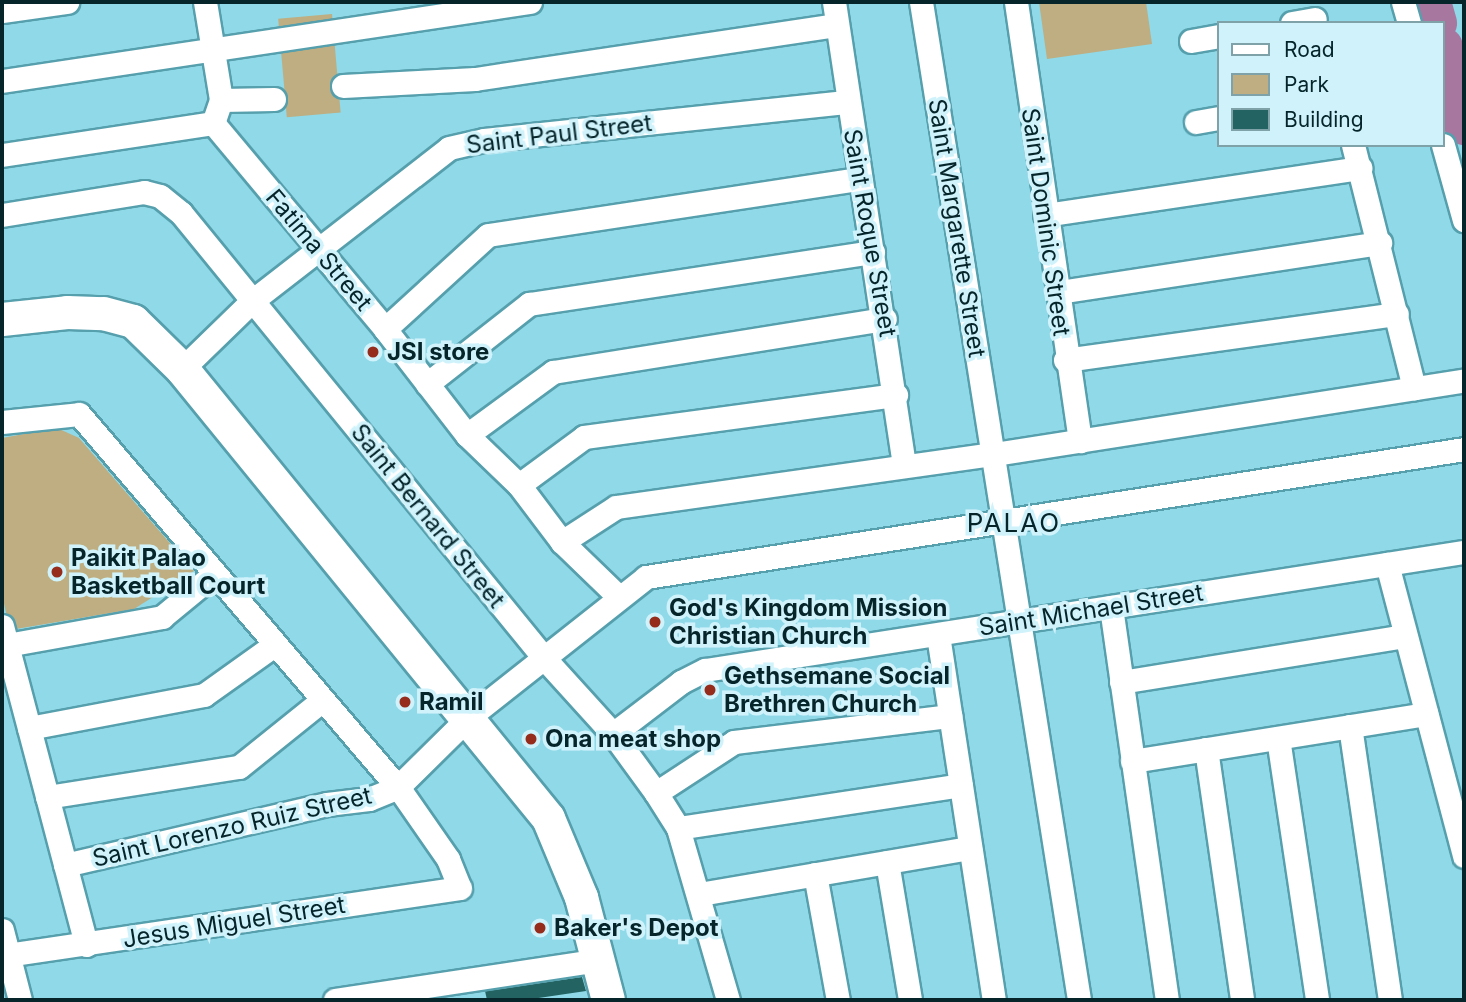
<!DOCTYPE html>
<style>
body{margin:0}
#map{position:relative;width:1466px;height:1002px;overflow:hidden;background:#8fd9e8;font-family:Inter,sans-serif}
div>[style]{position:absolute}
.green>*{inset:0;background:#beae81;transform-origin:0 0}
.river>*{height:40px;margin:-20px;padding:0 20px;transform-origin:20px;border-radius:20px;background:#a777a0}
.building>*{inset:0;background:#236462}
.roads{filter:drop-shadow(2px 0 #569fad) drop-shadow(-2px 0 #569fad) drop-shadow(0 2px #569fad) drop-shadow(0 -2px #569fad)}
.street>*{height:23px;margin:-11.5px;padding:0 11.5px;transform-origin:11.5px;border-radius:11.5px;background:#fff}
.secondary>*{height:33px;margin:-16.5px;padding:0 16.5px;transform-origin:16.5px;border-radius:16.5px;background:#fff}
.dots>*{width:19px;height:19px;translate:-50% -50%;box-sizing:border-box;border:4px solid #d0f3fb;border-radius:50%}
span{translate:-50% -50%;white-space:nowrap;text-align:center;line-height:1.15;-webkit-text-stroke:7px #d0f3fb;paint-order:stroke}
.street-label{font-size:24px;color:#05252b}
.poi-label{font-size:24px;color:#05252b;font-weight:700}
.left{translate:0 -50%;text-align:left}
.neighbourhood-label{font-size:26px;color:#05252b;letter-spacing:2px}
.frame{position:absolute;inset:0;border:4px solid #05252b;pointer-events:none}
.legend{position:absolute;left:1217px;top:21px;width:228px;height:126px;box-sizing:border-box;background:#d0f3fb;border:2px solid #7fa1a8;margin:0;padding:9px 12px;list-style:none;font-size:21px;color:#05252b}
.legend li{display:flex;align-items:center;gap:14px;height:35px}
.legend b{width:35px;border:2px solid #7fa1a8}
</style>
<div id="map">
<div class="green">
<i style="clip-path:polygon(1039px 2px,1146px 2px,1152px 44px,1047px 59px)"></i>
<i style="left:332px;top:14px;width:99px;height:54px;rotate:85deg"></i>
<i style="clip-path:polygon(57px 428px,79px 438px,194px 571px,134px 609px,10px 630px,2px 595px,2px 438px)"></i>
</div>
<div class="river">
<i style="left:1431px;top:2px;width:22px;rotate:74deg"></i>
<i style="left:1443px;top:47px;width:81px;rotate:74.9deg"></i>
</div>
<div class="building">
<i style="clip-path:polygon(582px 977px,586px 991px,525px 1000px,487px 1000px,485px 991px)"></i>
</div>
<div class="roads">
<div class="street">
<i style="left:205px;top:2px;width:99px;rotate:80.7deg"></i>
<i style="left:221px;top:100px;width:24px;rotate:109deg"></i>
<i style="left:834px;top:2px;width:468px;rotate:81.4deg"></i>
<i style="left:921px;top:2px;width:1010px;rotate:81deg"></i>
<i style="left:1016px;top:2px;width:444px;rotate:81.7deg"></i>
<i style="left:1403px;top:2px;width:22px;rotate:74deg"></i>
<i style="left:2px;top:11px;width:66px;rotate:-7.9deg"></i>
<i style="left:1292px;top:23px;width:23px;rotate:-10deg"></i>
<i style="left:1191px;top:41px;width:28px;rotate:-10deg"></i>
<i style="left:2px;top:81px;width:534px;rotate:-8.51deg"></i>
<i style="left:343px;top:86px;width:132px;rotate:-3deg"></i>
<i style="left:475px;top:79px;width:366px;rotate:-8.5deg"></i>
<i style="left:221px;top:100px;width:53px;rotate:-1.1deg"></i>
<i style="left:1196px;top:122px;width:23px;rotate:-10deg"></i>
<i style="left:213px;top:123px;width:268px;rotate:50.1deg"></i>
<i style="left:385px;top:329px;width:134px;rotate:52.3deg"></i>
<i style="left:467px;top:435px;width:72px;rotate:43.9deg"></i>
<i style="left:519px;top:485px;width:71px;rotate:53deg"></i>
<i style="left:562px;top:542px;width:78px;rotate:44deg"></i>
<i style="left:1353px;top:145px;width:251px;rotate:75.9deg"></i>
<i style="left:1443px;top:145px;width:78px;rotate:74.4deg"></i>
<i style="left:2px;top:155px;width:213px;rotate:-8.6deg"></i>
<i style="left:2px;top:215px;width:144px;rotate:-9.2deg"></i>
<i style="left:144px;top:192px;width:16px;rotate:14deg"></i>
<i style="left:160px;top:196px;width:27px;rotate:39deg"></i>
<i style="left:181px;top:213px;width:574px;rotate:50.79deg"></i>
<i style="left:544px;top:658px;width:103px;rotate:47.8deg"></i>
<i style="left:613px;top:734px;width:73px;rotate:53.9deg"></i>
<i style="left:656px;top:793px;width:41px;rotate:57.8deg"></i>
<i style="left:678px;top:828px;width:179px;rotate:73.8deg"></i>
<i style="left:1045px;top:215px;width:319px;rotate:-8.5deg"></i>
<i style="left:1059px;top:292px;width:325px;rotate:-8.7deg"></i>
<i style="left:385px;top:329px;width:139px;rotate:-42.4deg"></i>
<i style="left:488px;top:235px;width:375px;rotate:-8.6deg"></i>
<i style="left:1065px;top:360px;width:335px;rotate:-7.9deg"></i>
<i style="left:182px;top:369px;width:98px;rotate:-44.2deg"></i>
<i style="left:252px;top:301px;width:249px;rotate:-37.8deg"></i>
<i style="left:449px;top:148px;width:36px;rotate:-13deg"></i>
<i style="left:484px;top:140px;width:366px;rotate:-6deg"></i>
<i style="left:427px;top:384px;width:130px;rotate:-38.1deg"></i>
<i style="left:529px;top:304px;width:348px;rotate:-8.6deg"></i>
<i style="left:2px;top:422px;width:77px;rotate:-5.9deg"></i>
<i style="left:79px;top:414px;width:491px;rotate:49.5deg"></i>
<i style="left:398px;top:787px;width:88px;rotate:55.2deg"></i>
<i style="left:448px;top:859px;width:31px;rotate:68deg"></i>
<i style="left:460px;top:888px;width:456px;rotate:171.6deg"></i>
<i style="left:467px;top:435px;width:107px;rotate:-36.2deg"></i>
<i style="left:553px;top:372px;width:336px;rotate:-9.1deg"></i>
<i style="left:519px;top:485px;width:81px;rotate:-36.4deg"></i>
<i style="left:584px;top:437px;width:315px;rotate:-7.7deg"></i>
<i style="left:562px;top:542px;width:64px;rotate:-32.9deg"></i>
<i style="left:616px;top:507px;width:382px;rotate:-8deg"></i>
<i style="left:994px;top:454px;width:476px;rotate:-8.9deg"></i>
<i style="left:1387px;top:564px;width:302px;rotate:75.2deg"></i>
<i style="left:1111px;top:607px;width:397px;rotate:81.9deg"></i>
<i style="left:2px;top:626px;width:330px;rotate:75.2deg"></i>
<i style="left:938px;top:635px;width:369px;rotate:81.3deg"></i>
<i style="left:7px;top:645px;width:158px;rotate:-10.2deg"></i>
<i style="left:162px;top:617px;width:67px;rotate:-39.6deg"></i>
<i style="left:1121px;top:682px;width:288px;rotate:-9.2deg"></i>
<i style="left:1350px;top:726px;width:277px;rotate:81.7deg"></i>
<i style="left:29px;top:728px;width:178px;rotate:-10.7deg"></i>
<i style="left:204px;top:695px;width:86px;rotate:-35.5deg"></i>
<i style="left:613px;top:734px;width:86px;rotate:-37.4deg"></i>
<i style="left:681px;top:682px;width:27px;rotate:-27deg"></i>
<i style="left:705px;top:670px;width:768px;rotate:-8.84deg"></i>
<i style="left:1278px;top:738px;width:265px;rotate:81.5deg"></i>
<i style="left:1206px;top:749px;width:254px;rotate:81.8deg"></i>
<i style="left:1132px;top:761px;width:298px;rotate:-9.1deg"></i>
<i style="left:656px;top:793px;width:93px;rotate:-33.2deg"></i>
<i style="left:734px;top:742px;width:218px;rotate:-6.9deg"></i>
<i style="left:47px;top:797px;width:194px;rotate:-8.9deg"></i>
<i style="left:239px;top:767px;width:105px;rotate:-38.8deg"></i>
<i style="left:678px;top:828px;width:286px;rotate:-8.6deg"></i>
<i style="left:887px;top:862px;width:140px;rotate:80.5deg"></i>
<i style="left:65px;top:865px;width:269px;rotate:-13.1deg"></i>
<i style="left:327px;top:804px;width:42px;rotate:-6.8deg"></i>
<i style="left:369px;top:799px;width:31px;rotate:-22deg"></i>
<i style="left:398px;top:787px;width:100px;rotate:-44.6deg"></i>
<i style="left:469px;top:717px;width:226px;rotate:-38.3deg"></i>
<i style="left:646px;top:577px;width:828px;rotate:-8.89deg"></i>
<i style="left:815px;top:874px;width:128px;rotate:79.7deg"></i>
<i style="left:700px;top:894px;width:274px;rotate:-9.7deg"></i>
<i style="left:2px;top:930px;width:72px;rotate:75.6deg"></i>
<i style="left:335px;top:1000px;width:266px;rotate:-8.6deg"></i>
</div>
<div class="secondary">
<i style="left:2px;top:319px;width:65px;rotate:-6.1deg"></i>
<i style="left:67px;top:312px;width:36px;rotate:2deg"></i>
<i style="left:103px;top:313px;width:31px;rotate:15deg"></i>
<i style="left:133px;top:321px;width:69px;rotate:44.4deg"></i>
<i style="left:182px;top:369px;width:579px;rotate:50.81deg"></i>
<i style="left:548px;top:818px;width:86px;rotate:67.3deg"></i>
<i style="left:581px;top:897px;width:106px;rotate:75.3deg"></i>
</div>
</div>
<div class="dots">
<i style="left:373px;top:352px;background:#962c1c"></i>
<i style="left:57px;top:572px;background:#962c1c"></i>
<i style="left:655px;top:622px;background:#962c1c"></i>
<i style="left:710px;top:690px;background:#962c1c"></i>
<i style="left:405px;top:702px;background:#962c1c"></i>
<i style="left:531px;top:739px;background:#962c1c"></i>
<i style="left:540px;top:928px;background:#962c1c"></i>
</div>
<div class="street-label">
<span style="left:559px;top:134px;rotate:-7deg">Saint Paul Street</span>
<span style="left:1046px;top:222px;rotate:82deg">Saint Dominic Street</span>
<span style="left:957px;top:228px;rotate:81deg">Saint Margarette Street</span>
<span style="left:870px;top:233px;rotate:80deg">Saint Roque Street</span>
<span style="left:319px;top:250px;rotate:50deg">Fatima Street</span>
<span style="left:428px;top:516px;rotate:51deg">Saint Bernard Street</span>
<span style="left:1091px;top:610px;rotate:-9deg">Saint Michael Street</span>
<span style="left:232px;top:827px;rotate:-13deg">Saint Lorenzo Ruiz Street</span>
<span style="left:234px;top:922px;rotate:-9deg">Jesus Miguel Street</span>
</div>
<div class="poi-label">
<span class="left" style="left:387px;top:352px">JSI store</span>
<span class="left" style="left:71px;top:572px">Paikit Palao<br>Basketball Court</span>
<span class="left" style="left:669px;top:622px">God's Kingdom Mission<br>Christian Church</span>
<span class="left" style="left:724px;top:690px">Gethsemane Social<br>Brethren Church</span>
<span class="left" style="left:419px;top:702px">Ramil</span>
<span class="left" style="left:545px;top:739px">Ona meat shop</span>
<span class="left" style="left:554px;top:928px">Baker's Depot</span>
</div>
<div class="neighbourhood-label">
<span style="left:1014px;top:523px">PALAO</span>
</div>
<div class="frame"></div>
<ul class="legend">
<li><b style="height:9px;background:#fff"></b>Road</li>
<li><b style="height:19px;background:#beae81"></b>Park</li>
<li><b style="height:19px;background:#236462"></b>Building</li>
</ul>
</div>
